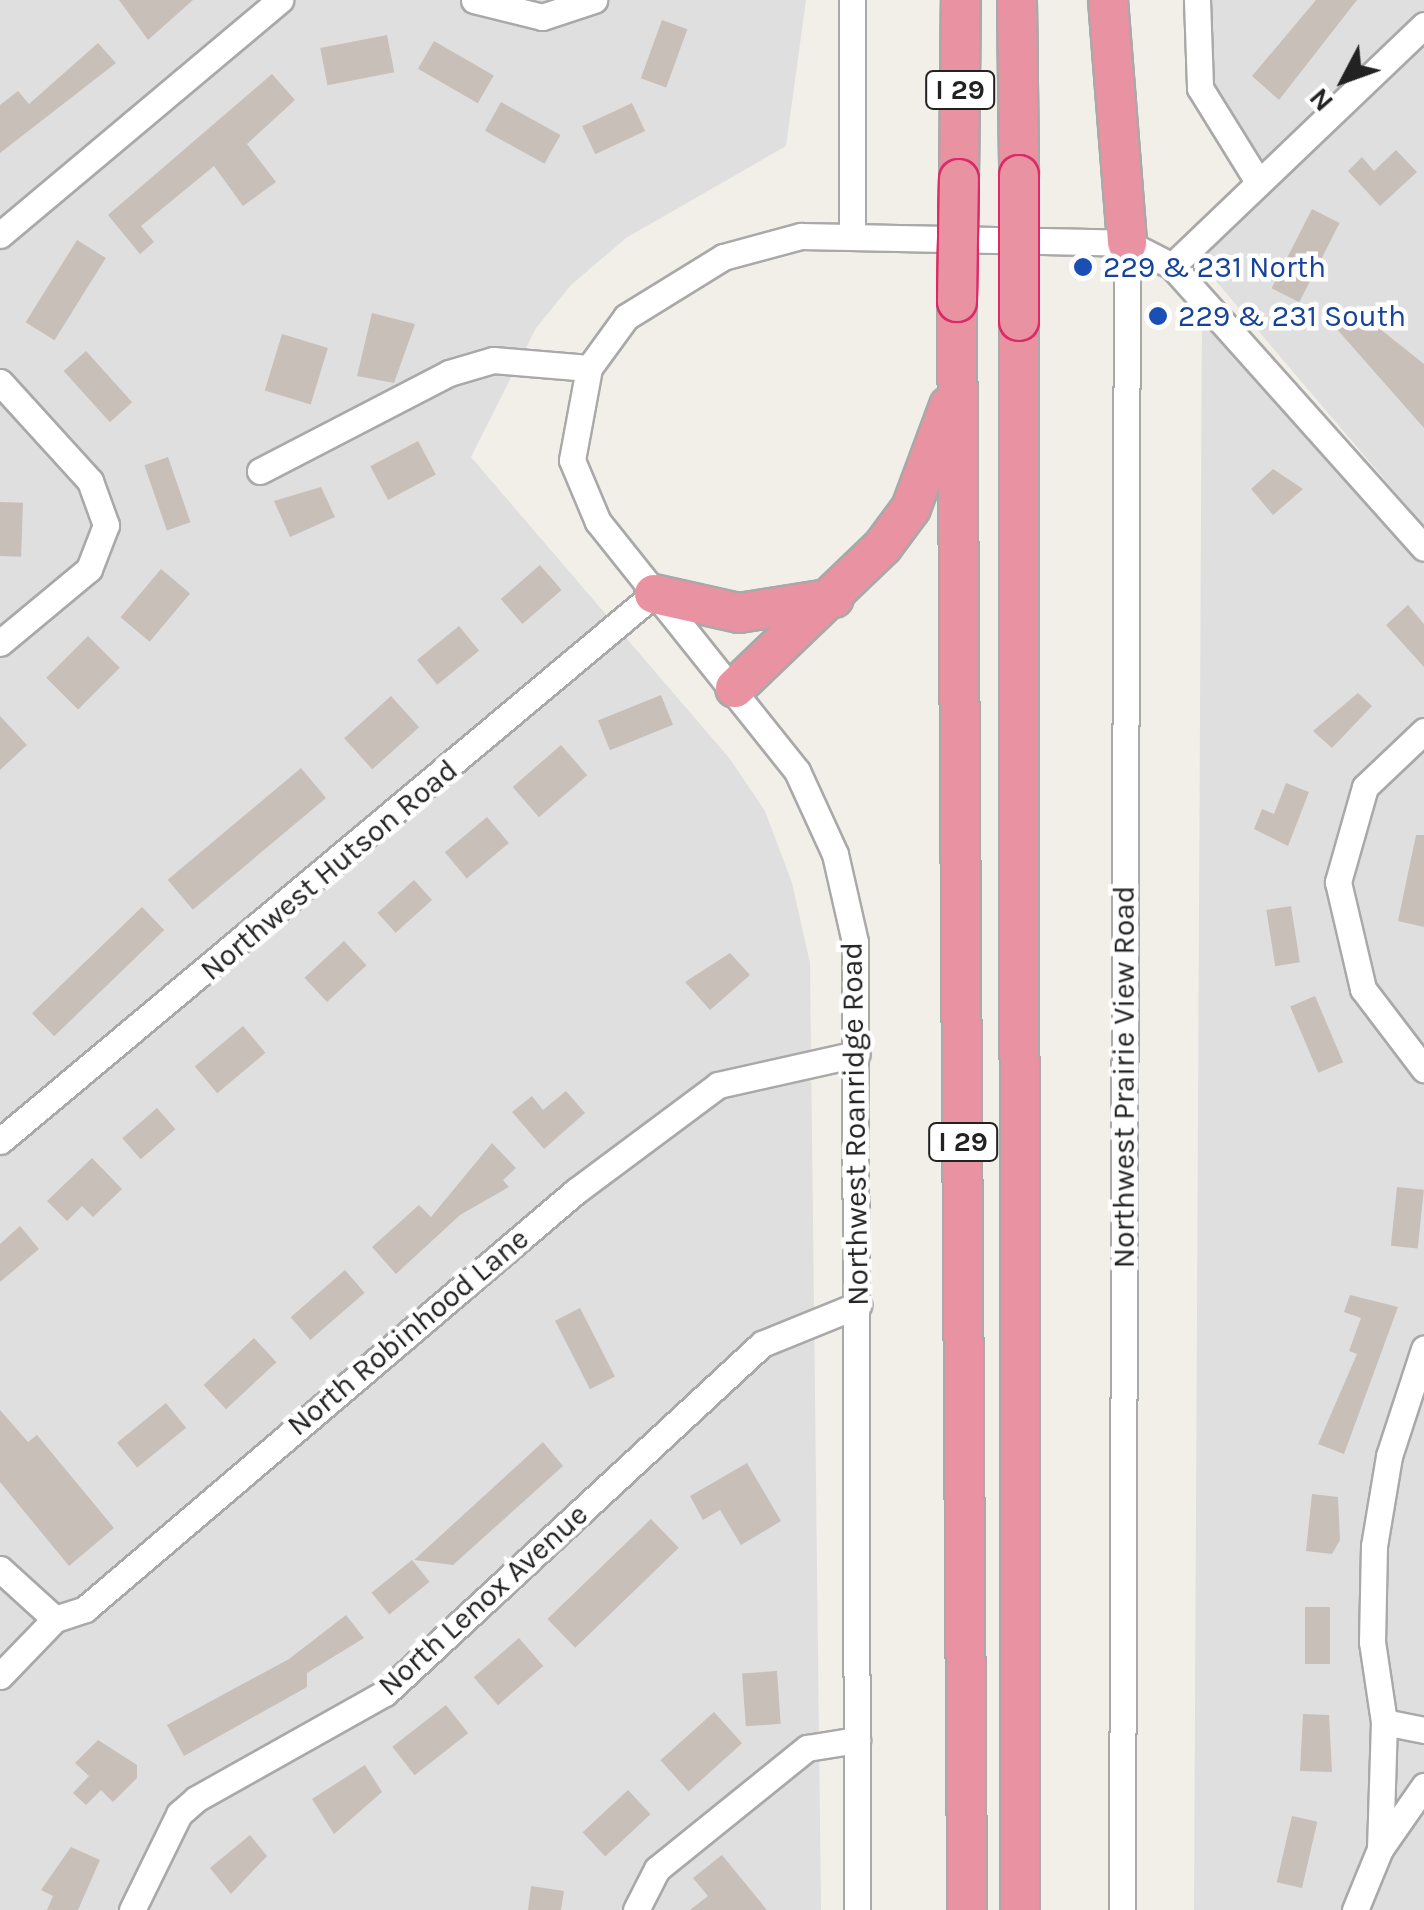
<!DOCTYPE html>
<style>
body{margin:0}
#map{position:relative;width:1424px;height:1910px;overflow:hidden;background:#f2efe9;font-family:Karla,sans-serif}
div>[style]{position:absolute}
.residential>*{inset:0;background:#e0dfdf}
.building>*{inset:0;background:#c7bfb8;transform-origin:0 0}
.roads{filter:drop-shadow(2px 0 #a9a9a9) drop-shadow(-2px 0 #a9a9a9) drop-shadow(0 2px #a9a9a9) drop-shadow(0 -2px #a9a9a9)}
.minor>*{height:25px;margin:-12.5px;padding:0 12.5px;transform-origin:12.5px;border-radius:12.5px;background:#fff}
.highway>*{height:38px;margin:-19px;padding:0 19px;transform-origin:19px;border-radius:19px;background:#e892a2}
.bridges{filter:drop-shadow(2px 0 #dc2a67) drop-shadow(-2px 0 #dc2a67) drop-shadow(0 2px #dc2a67) drop-shadow(0 -2px #dc2a67)}
.highway-bridge>*{height:38px;margin:-19px;padding:0 19px;transform-origin:19px;border-radius:19px;background:#e892a2}
.dots>*{width:28px;height:28px;translate:-50% -50%;box-sizing:border-box;border:5px solid #fff;border-radius:50%}
span{translate:-50% -50%;white-space:nowrap;text-align:center;line-height:1.15;-webkit-text-stroke:9px #fff;paint-order:stroke}
.shield-label span{padding:2px 8px;background:#fff;border:2px solid;border-radius:8px;-webkit-text-stroke-width:0}
.shield-label{font-size:28px;color:#222;font-weight:700}
.transit-label{font-size:30px;color:#164399}
.left{translate:0 -50%;text-align:left}
.street-label{font-size:30px;color:#222}
.north{position:absolute;left:1294px;top:30px;width:100px;height:100px;-webkit-text-stroke:8px #fff;paint-order:stroke;rotate:229deg;font-size:28px;font-weight:700;line-height:40px;text-align:center;color:#222}
.north::after{content:'';display:block;margin:auto;width:35px;height:45px;background:#222;clip-path:polygon(50% 0,100% 100%,50% 72%,0 100%)}
</style>
<div id="map">
<div class="residential">
<i style="clip-path:polygon(0 0,806px 0,786px 146px,626px 238px,571px 285px,536px 328px,471px 457px,730px 759px,765px 811px,792px 883px,810px 963px,821px 1910px,0 1910px)"></i>
<i style="clip-path:polygon(1209px 0,1424px 0,1424px 526px,1198px 260px,1199px 249px,1266px 189px,1210px 84px)"></i>
<i style="clip-path:polygon(1202px 312px,1424px 565px,1424px 1910px,1194px 1910px)"></i>
</div>
<div class="building">
<i style="clip-path:polygon(119px 0,193px 0,148px 40px)"></i>
<i style="clip-path:polygon(1316px 0,1357px 0,1279px 100px,1252px 76px)"></i>
<i style="left:662px;top:20px;width:27px;height:62px;rotate:20deg"></i>
<i style="left:387px;top:35px;width:38px;height:68px;rotate:79deg"></i>
<i style="left:434px;top:41px;width:69px;height:32px;rotate:30deg"></i>
<i style="clip-path:polygon(98px 43px,116px 63px,0 153px,0 105px,18px 91px,29px 104px)"></i>
<i style="clip-path:polygon(272px 74px,295px 100px,247px 144px,276px 182px,243px 206px,214px 166px,141px 226px,154px 242px,140px 254px,108px 215px)"></i>
<i style="left:501px;top:102px;width:68px;height:33px;rotate:29deg"></i>
<i style="left:632px;top:103px;width:31px;height:55px;rotate:65deg"></i>
<i style="clip-path:polygon(1396px 150px,1417px 172px,1380px 206px,1348px 171px,1362px 157px,1374px 171px)"></i>
<i style="left:1312px;top:209px;width:31px;height:89px;rotate:27deg"></i>
<i style="left:77px;top:240px;width:34px;height:97px;rotate:32deg"></i>
<i style="clip-path:polygon(1355px 309px,1424px 364px,1424px 428px,1335px 327px)"></i>
<i style="clip-path:polygon(372px 313px,415px 324px,394px 383px,357px 376px)"></i>
<i style="left:282px;top:334px;width:48px;height:59px;rotate:17deg"></i>
<i style="left:86px;top:351px;width:69px;height:30px;rotate:48deg"></i>
<i style="left:418px;top:441px;width:38px;height:54px;rotate:62deg"></i>
<i style="left:168px;top:457px;width:69px;height:25px;rotate:71deg"></i>
<i style="clip-path:polygon(1273px 469px,1303px 489px,1273px 515px,1251px 489px)"></i>
<i style="clip-path:polygon(321px 487px,335px 517px,290px 537px,274px 501px)"></i>
<i style="left:0;top:502px;width:23px;height:54px;rotate:2deg"></i>
<i style="left:540px;top:565px;width:33px;height:52px;rotate:49deg"></i>
<i style="left:161px;top:569px;width:38px;height:63px;rotate:40deg"></i>
<i style="clip-path:polygon(1408px 605px,1424px 624px,1424px 667px,1386px 625px)"></i>
<i style="left:459px;top:626px;width:32px;height:54px;rotate:51deg"></i>
<i style="left:88px;top:636px;width:45px;height:59px;rotate:45deg"></i>
<i style="clip-path:polygon(1358px 693px,1372px 706px,1332px 748px,1313px 731px)"></i>
<i style="left:661px;top:695px;width:32px;height:68px;rotate:68deg"></i>
<i style="left:391px;top:696px;width:42px;height:63px;rotate:48deg"></i>
<i style="clip-path:polygon(0 716px,27px 745px,0 770px)"></i>
<i style="left:561px;top:745px;width:40px;height:64px;rotate:49deg"></i>
<i style="left:301px;top:768px;width:39px;height:174px;rotate:50deg"></i>
<i style="clip-path:polygon(1286px 783px,1309px 792px,1288px 846px,1254px 829px,1262px 809px,1274px 814px)"></i>
<i style="left:487px;top:817px;width:34px;height:55px;rotate:50deg"></i>
<i style="clip-path:polygon(1416px 835px,1424px 835px,1424px 927px,1398px 921px)"></i>
<i style="left:414px;top:880px;width:27px;height:49px;rotate:48deg"></i>
<i style="left:1291px;top:906px;width:57px;height:25px;rotate:81deg"></i>
<i style="left:142px;top:907px;width:32px;height:153px;rotate:46deg"></i>
<i style="left:344px;top:941px;width:33px;height:54px;rotate:47deg"></i>
<i style="clip-path:polygon(730px 953px,750px 975px,710px 1010px,685px 982px)"></i>
<i style="left:1315px;top:996px;width:72px;height:27px;rotate:67deg"></i>
<i style="left:243px;top:1026px;width:35px;height:63px;rotate:50deg"></i>
<i style="clip-path:polygon(566px 1091px,585px 1113px,544px 1149px,512px 1112px,532px 1096px,543px 1110px)"></i>
<i style="left:157px;top:1108px;width:28px;height:46px;rotate:49deg"></i>
<i style="clip-path:polygon(492px 1143px,516px 1168px,503px 1180px,509px 1187px,460px 1215px,396px 1274px,372px 1247px,419px 1205px,431px 1217px)"></i>
<i style="clip-path:polygon(92px 1158px,122px 1189px,93px 1217px,82px 1206px,67px 1221px,47px 1201px)"></i>
<i style="left:1397px;top:1187px;width:27px;height:59px;rotate:6deg"></i>
<i style="clip-path:polygon(20px 1226px,39px 1249px,0 1282px,0 1244px)"></i>
<i style="left:345px;top:1270px;width:30px;height:72px;rotate:49deg"></i>
<i style="clip-path:polygon(1350px 1295px,1398px 1307px,1344px 1454px,1318px 1444px,1357px 1354px,1349px 1351px,1361px 1318px,1344px 1312px)"></i>
<i style="left:580px;top:1308px;width:77px;height:28px;rotate:63deg"></i>
<i style="left:254px;top:1338px;width:33px;height:69px;rotate:47deg"></i>
<i style="left:166px;top:1403px;width:32px;height:63px;rotate:51deg"></i>
<i style="clip-path:polygon(0 1410px,28px 1442px,37px 1435px,114px 1528px,69px 1566px,0 1482px)"></i>
<i style="clip-path:polygon(543px 1442px,563px 1466px,453px 1565px,414px 1560px)"></i>
<i style="clip-path:polygon(747px 1463px,781px 1521px,741px 1545px,720px 1510px,703px 1520px,690px 1496px)"></i>
<i style="clip-path:polygon(1312px 1494px,1338px 1497px,1340px 1540px,1332px 1554px,1306px 1551px)"></i>
<i style="left:651px;top:1519px;width:40px;height:144px;rotate:46deg"></i>
<i style="left:412px;top:1560px;width:28px;height:52px;rotate:51deg"></i>
<i style="left:1305px;top:1607px;width:25px;height:57px"></i>
<i style="clip-path:polygon(346px 1615px,364px 1638px,307px 1673px,307px 1687px,184px 1756px,167px 1725px,289px 1659px)"></i>
<i style="left:519px;top:1638px;width:37px;height:60px;rotate:49deg"></i>
<i style="left:777px;top:1671px;width:53px;height:35px;rotate:86deg"></i>
<i style="left:446px;top:1705px;width:36px;height:68px;rotate:52deg"></i>
<i style="left:714px;top:1712px;width:42px;height:72px;rotate:48deg"></i>
<i style="clip-path:polygon(1303px 1714px,1329px 1715px,1332px 1772px,1300px 1771px)"></i>
<i style="clip-path:polygon(98px 1740px,137px 1765px,137px 1778px,113px 1802px,101px 1790px,86px 1805px,73px 1793px,89px 1776px,75px 1763px)"></i>
<i style="clip-path:polygon(365px 1765px,382px 1792px,334px 1834px,312px 1799px)"></i>
<i style="left:628px;top:1790px;width:33px;height:62px;rotate:47deg"></i>
<i style="left:1292px;top:1816px;width:26px;height:68px;rotate:13deg"></i>
<i style="clip-path:polygon(250px 1835px,267px 1856px,231px 1894px,210px 1868px)"></i>
<i style="clip-path:polygon(71px 1847px,100px 1860px,78px 1910px,47px 1910px,53px 1896px,41px 1890px)"></i>
<i style="clip-path:polygon(722px 1855px,767px 1910px,690px 1910px,708px 1896px,693px 1878px)"></i>
<i style="clip-path:polygon(531px 1886px,564px 1891px,561px 1910px,528px 1910px)"></i>
</div>
<div class="roads">
<div class="minor">
<i style="left:474px;top:0;width:70px;rotate:14deg"></i>
<i style="left:542px;top:17px;width:55px;rotate:-18.1deg"></i>
<i style="left:1197px;top:0;width:88px;rotate:88deg"></i>
<i style="left:1200px;top:88px;width:108px;rotate:58.2deg"></i>
<i style="left:852px;top:232px;width:232px;rotate:-90deg"></i>
<i style="left:0;top:235px;width:366px;rotate:-40deg"></i>
<i style="left:1172px;top:266px;width:349px;rotate:-43.7deg"></i>
<i style="left:0;top:382px;width:134px;rotate:47.7deg"></i>
<i style="left:90px;top:481px;width:47px;rotate:70deg"></i>
<i style="left:106px;top:525px;width:47px;rotate:111.1deg"></i>
<i style="left:89px;top:569px;width:116px;rotate:140.3deg"></i>
<i style="left:260px;top:471px;width:213px;rotate:-27.4deg"></i>
<i style="left:449px;top:373px;width:46px;rotate:-16.5deg"></i>
<i style="left:493px;top:360px;width:96px;rotate:4.8deg"></i>
<i style="left:1424px;top:731px;width:81px;rotate:136.5deg"></i>
<i style="left:1365px;top:787px;width:99px;rotate:105.9deg"></i>
<i style="left:1338px;top:882px;width:110px;rotate:76.8deg"></i>
<i style="left:1363px;top:989px;width:101px;rotate:52.7deg"></i>
<i style="left:0;top:1141px;width:853px;rotate:-39.91deg"></i>
<i style="left:0;top:1569px;width:74px;rotate:42.3deg"></i>
<i style="left:0;top:1676px;width:79px;rotate:-46deg"></i>
<i style="left:55px;top:1619px;width:32px;rotate:-18deg"></i>
<i style="left:85px;top:1609px;width:645px;rotate:-40.41deg"></i>
<i style="left:576px;top:1191px;width:177px;rotate:-36.7deg"></i>
<i style="left:718px;top:1085px;width:142px;rotate:-12.6deg"></i>
<i style="left:1384px;top:1722px;width:41px;rotate:11.3deg"></i>
<i style="left:1380px;top:1849px;width:127px;rotate:-88.2deg"></i>
<i style="left:1384px;top:1722px;width:81px;rotate:-98.5deg"></i>
<i style="left:1372px;top:1642px;width:96px;rotate:-88.8deg"></i>
<i style="left:1374px;top:1546px;width:91px;rotate:-80.5deg"></i>
<i style="left:1389px;top:1456px;width:113px;rotate:-71.9deg"></i>
<i style="left:132px;top:1910px;width:107px;rotate:-63.9deg"></i>
<i style="left:179px;top:1814px;width:23px;rotate:-41deg"></i>
<i style="left:196px;top:1799px;width:217px;rotate:-29.3deg"></i>
<i style="left:385px;top:1693px;width:514px;rotate:-42.79deg"></i>
<i style="left:762px;top:1344px;width:104px;rotate:-22.1deg"></i>
<i style="left:636px;top:1910px;width:46px;rotate:-62.9deg"></i>
<i style="left:657px;top:1869px;width:193px;rotate:-38.9deg"></i>
<i style="left:807px;top:1748px;width:51px;rotate:-9.1deg"></i>
<i style="left:857px;top:1910px;width:968px;rotate:-90.12deg"></i>
<i style="left:855px;top:942px;width:90px;rotate:-102.8deg"></i>
<i style="left:835px;top:854px;width:91px;rotate:-114.6deg"></i>
<i style="left:797px;top:771px;width:319px;rotate:-128.6deg"></i>
<i style="left:598px;top:522px;width:67px;rotate:-112.8deg"></i>
<i style="left:572px;top:460px;width:94px;rotate:-79.5deg"></i>
<i style="left:589px;top:368px;width:63px;rotate:-54deg"></i>
<i style="left:626px;top:317px;width:114px;rotate:-31.7deg"></i>
<i style="left:723px;top:257px;width:81px;rotate:-15.1deg"></i>
<i style="left:801px;top:236px;width:326px;rotate:1.2deg"></i>
<i style="left:1127px;top:243px;width:51px;rotate:27.1deg"></i>
<i style="left:1172px;top:266px;width:378px;rotate:48.2deg"></i>
<i style="left:1122px;top:1910px;width:1667px;rotate:-89.83deg"></i>
<i style="left:1355px;top:1910px;width:66px;rotate:-67.7deg"></i>
<i style="left:1380px;top:1849px;width:77px;rotate:-55.1deg"></i>
</div>
<div class="highway">
<i style="left:1017px;top:0;width:175px;rotate:89.3deg"></i>
<i style="left:1108px;top:0;width:244px;rotate:85.5deg"></i>
<i style="left:959px;top:179px;width:179px;rotate:-89.4deg"></i>
<i style="left:957px;top:302px;width:1608px;rotate:89.64deg"></i>
<i style="left:1019px;top:321px;width:1589px;rotate:89.96deg"></i>
<i style="left:654px;top:594px;width:87px;rotate:12.6deg"></i>
<i style="left:739px;top:613px;width:96px;rotate:-9deg"></i>
<i style="left:735px;top:688px;width:205px;rotate:-43.8deg"></i>
<i style="left:883px;top:546px;width:47px;rotate:-53.6deg"></i>
<i style="left:911px;top:508px;width:109px;rotate:-69.6deg"></i>
</div>
</div>
<div class="bridges">
<div class="highway-bridge">
<i style="left:957px;top:302px;width:123px;rotate:-89.1deg"></i>
<i style="left:1019px;top:321px;width:146px;rotate:-90deg"></i>
</div>
</div>
<div class="dots">
<i style="left:1083px;top:267px;background:#1a4fb4"></i>
<i style="left:1158px;top:316px;background:#1a4fb4"></i>
</div>
<div class="shield-label">
<span style="left:960px;top:90px">I 29</span>
<span style="left:963px;top:1142px">I 29</span>
</div>
<div class="transit-label">
<span class="left" style="left:1103px;top:267px">229 &amp; 231 North</span>
<span class="left" style="left:1178px;top:316px">229 &amp; 231 South</span>
</div>
<div class="street-label">
<span style="left:329px;top:870px;rotate:-40deg">Northwest Hutson Road</span>
<span style="left:1124px;top:1077px;rotate:-90deg">Northwest Prairie View Road</span>
<span style="left:855px;top:1124px;rotate:-91deg">Northwest Roanridge Road</span>
<span style="left:408px;top:1332px;rotate:-40deg">North Robinhood Lane</span>
<span style="left:483px;top:1600px;rotate:-42deg">North Lenox Avenue</span>
</div>
<div class="north">N</div>
</div>
